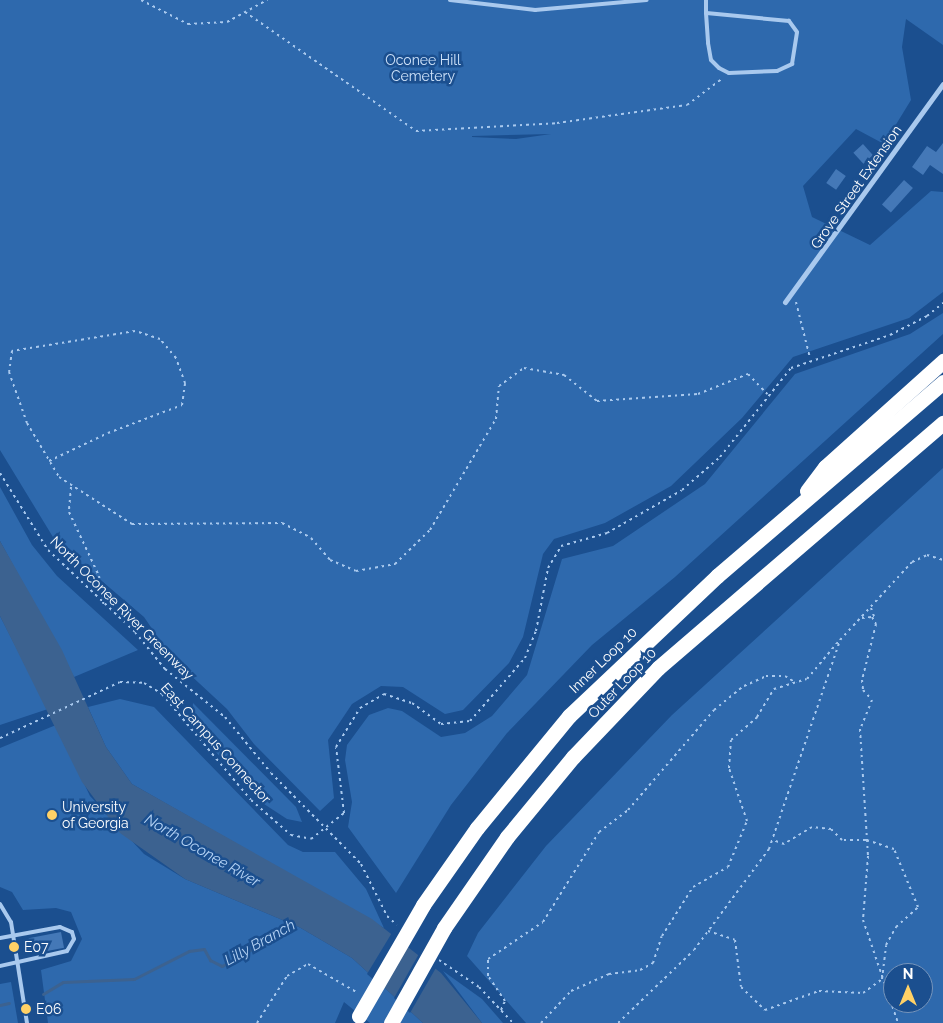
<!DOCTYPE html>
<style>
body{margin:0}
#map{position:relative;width:943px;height:1023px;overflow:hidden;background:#1b4f8f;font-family:Raleway,sans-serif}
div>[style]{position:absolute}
.green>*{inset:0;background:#2e69ad}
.water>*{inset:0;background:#3c6290}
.pier>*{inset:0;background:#1b4f8f}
.stream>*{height:3px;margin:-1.5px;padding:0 1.5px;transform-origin:1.5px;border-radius:1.5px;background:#3c6290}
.building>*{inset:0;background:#4478b7;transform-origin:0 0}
.path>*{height:2px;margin-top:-1px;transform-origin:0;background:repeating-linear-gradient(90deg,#a9c9ee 0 2.5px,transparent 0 6.5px)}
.service>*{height:4px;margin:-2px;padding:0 2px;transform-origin:2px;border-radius:2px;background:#a9c9ee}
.minor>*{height:5px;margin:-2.5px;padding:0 2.5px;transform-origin:2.5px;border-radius:2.5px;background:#a9c9ee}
.motorway>*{height:15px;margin:-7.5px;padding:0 7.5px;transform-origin:7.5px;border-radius:7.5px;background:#fff}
.motorway-bridge>*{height:15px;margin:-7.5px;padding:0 7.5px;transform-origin:7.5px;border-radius:7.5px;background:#fff}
.dots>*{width:14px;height:14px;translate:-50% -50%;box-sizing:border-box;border:2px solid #1b4f8f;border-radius:50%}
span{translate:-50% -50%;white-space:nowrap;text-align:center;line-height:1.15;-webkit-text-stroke:5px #1b4f8f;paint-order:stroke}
.park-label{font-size:14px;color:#cfe3fa}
.street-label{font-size:14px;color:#fff}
.poi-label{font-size:14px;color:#fff}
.left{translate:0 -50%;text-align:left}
.water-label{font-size:15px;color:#b5d3f5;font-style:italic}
.north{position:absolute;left:883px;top:963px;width:50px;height:50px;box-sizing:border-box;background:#1b4f8f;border:1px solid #7695bc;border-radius:50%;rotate:0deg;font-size:14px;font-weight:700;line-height:20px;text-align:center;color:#fff}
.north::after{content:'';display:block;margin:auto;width:18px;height:22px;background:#ffd166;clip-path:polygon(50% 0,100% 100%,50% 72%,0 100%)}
</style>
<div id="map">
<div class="green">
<i style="clip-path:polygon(evenodd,0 0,943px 0,943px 45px,906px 19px,902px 47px,911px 100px,884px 144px,856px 129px,803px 186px,812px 217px,870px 245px,931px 191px,943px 192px,943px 292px,909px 318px,793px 357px,742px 418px,671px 486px,605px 523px,554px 539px,543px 554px,523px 637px,509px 663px,463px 710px,445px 714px,403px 687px,381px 686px,352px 704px,328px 740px,334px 798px,320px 811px,254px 744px,227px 709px,172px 658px,144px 617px,56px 542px,0 450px,0 0,551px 134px,516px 139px,472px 137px,472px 136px,551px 134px)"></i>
<i style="clip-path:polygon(943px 313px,943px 334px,675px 577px,592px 645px,507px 733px,451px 805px,396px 893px,348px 827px,352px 802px,345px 760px,347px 745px,369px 715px,388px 708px,402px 711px,441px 737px,465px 733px,492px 716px,527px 675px,562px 559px,613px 546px,705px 484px,795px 374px,910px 334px)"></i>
<i style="clip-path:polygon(evenodd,943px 468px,943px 1023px,526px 1023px,467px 956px,478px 933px,546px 846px,672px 715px,943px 468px,893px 973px,923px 973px,923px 1003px,893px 1003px,893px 973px)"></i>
<i style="clip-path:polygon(0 487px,32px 545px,57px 576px,138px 650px,74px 677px,0 541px)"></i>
<i style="clip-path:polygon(0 616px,48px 709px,0 725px)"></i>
<i style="clip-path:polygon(120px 699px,154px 707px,288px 845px,303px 852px,335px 852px,366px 889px,384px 928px,132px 784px,106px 747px,88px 707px)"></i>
<i style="clip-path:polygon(193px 703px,296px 807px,302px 822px,287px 819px,264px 804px,213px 749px,192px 714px)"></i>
<i style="clip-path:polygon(56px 725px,90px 796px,144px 854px,185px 879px,299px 927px,352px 958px,423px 1023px,370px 1023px,344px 1002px,335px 1023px,48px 1023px,41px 970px,71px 961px,82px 939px,71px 912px,56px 908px,23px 910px,12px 892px,0 887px,0 748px)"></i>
<i style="clip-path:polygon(443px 971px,482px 999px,503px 1023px,482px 1023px)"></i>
<i style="clip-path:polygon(11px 982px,18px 1023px,0 1023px,0 984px)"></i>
</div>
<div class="water">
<i style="clip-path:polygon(0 541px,62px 650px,106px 747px,132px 784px,372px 919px,441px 973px,482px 1023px,423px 1023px,352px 958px,299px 927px,185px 879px,120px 833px,82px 782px,0 616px)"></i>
</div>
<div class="pier">
<i style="clip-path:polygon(393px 931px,409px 943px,383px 988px,367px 974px)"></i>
<i style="clip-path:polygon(420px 952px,437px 966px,410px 1013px,394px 998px)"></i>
</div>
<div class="stream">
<i style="left:43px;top:994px;width:23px;rotate:-31deg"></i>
<i style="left:63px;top:982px;width:71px;rotate:-2.4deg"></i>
<i style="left:134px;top:979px;width:62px;rotate:-27deg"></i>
<i style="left:189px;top:951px;width:15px;rotate:-8deg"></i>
<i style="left:204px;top:949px;width:13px;rotate:61deg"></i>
<i style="left:210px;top:960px;width:13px;rotate:27deg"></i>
<i style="left:222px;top:966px;width:86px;rotate:-29.8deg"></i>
<i style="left:0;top:1005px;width:9px;rotate:-13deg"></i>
</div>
<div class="building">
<i style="clip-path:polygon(943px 143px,943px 174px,930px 165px,923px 175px,912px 167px,927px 146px,936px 152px)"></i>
<i style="left:863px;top:144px;width:15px;height:13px;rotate:48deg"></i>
<i style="left:836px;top:169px;width:12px;height:17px;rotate:35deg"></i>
<i style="left:904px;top:180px;width:12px;height:33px;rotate:42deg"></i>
<i style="left:61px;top:932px;width:16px;height:33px;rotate:79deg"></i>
</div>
<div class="path">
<i style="left:141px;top:0;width:53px;rotate:27.1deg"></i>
<i style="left:188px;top:24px;width:39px;rotate:-3deg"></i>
<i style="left:227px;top:22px;width:46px;rotate:-28.8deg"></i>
<i style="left:245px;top:12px;width:208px;rotate:34.8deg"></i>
<i style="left:416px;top:131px;width:141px;rotate:-3.2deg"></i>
<i style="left:557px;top:123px;width:131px;rotate:-7.9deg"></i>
<i style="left:687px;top:105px;width:45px;rotate:-36.9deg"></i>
<i style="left:796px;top:302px;width:58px;rotate:76deg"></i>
<i style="left:49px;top:461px;width:65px;rotate:-25.4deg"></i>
<i style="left:108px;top:433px;width:79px;rotate:-20.7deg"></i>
<i style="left:182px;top:405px;width:22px;rotate:-82deg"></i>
<i style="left:185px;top:383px;width:27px;rotate:-110deg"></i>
<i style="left:176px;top:358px;width:25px;rotate:-130deg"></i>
<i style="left:160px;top:339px;width:26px;rotate:-162deg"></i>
<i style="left:135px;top:331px;width:125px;rotate:170.8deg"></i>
<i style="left:12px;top:351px;width:21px;rotate:98deg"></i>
<i style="left:9px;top:372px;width:54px;rotate:70.6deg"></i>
<i style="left:27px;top:423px;width:63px;rotate:59.3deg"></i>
<i style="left:59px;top:477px;width:87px;rotate:32.8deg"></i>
<i style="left:132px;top:524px;width:150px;rotate:-0.4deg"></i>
<i style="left:282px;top:523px;width:33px;rotate:27deg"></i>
<i style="left:311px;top:538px;width:29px;rotate:49deg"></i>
<i style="left:330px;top:560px;width:28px;rotate:23deg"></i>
<i style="left:356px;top:571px;width:40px;rotate:-10deg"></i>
<i style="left:395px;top:564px;width:49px;rotate:-44.2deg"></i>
<i style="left:430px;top:530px;width:129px;rotate:-59.3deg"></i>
<i style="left:496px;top:419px;width:33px;rotate:-85deg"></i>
<i style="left:499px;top:386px;width:31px;rotate:-36deg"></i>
<i style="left:524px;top:368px;width:41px;rotate:9.9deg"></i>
<i style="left:564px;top:375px;width:42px;rotate:38.2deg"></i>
<i style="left:597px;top:401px;width:101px;rotate:-4deg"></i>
<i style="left:698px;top:394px;width:54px;rotate:-21.8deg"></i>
<i style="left:748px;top:374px;width:28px;rotate:46deg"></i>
<i style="left:0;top:473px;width:91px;rotate:58.1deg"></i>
<i style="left:48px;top:550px;width:120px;rotate:43.3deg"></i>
<i style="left:135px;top:632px;width:48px;rotate:51deg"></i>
<i style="left:165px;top:669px;width:77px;rotate:38.7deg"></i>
<i style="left:225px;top:717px;width:72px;rotate:50.6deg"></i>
<i style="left:271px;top:773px;width:128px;rotate:45.3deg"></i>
<i style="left:361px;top:864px;width:58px;rotate:63.4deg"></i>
<i style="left:387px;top:916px;width:13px;rotate:42deg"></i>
<i style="left:71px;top:487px;width:25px;rotate:95deg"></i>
<i style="left:69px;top:512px;width:71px;rotate:64.9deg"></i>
<i style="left:99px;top:576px;width:31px;rotate:81deg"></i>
<i style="left:871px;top:608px;width:12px;rotate:70deg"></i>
<i style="left:862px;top:618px;width:10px;rotate:-6deg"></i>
<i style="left:872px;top:617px;width:8px;rotate:60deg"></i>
<i style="left:876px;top:624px;width:58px;rotate:104deg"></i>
<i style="left:862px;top:680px;width:10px;rotate:84deg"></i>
<i style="left:863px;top:690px;width:13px;rotate:48deg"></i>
<i style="left:872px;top:700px;width:31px;rotate:112deg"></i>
<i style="left:860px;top:729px;width:127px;rotate:86.4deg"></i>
<i style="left:868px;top:856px;width:64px;rotate:94.5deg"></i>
<i style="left:863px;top:920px;width:109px;rotate:71.2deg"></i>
<i style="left:0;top:738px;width:132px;rotate:-25deg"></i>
<i style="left:120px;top:682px;width:24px;rotate:2deg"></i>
<i style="left:144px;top:683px;width:21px;rotate:31deg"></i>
<i style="left:162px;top:694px;width:138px;rotate:50deg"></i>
<i style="left:251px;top:800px;width:53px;rotate:41.2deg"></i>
<i style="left:291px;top:835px;width:20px;rotate:11deg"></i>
<i style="left:311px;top:839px;width:42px;rotate:-38.2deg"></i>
<i style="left:344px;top:813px;width:66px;rotate:-96.9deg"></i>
<i style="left:336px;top:747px;width:46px;rotate:-58.4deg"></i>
<i style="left:360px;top:708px;width:28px;rotate:-30deg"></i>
<i style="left:384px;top:694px;width:29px;rotate:18deg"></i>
<i style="left:412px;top:703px;width:36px;rotate:36deg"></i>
<i style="left:441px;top:724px;width:29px;rotate:-6deg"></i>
<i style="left:470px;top:721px;width:84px;rotate:-48.9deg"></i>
<i style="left:525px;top:658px;width:29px;rotate:-68deg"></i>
<i style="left:536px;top:631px;width:64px;rotate:-79.2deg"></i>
<i style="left:548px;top:568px;width:26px;rotate:-59deg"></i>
<i style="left:561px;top:546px;width:48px;rotate:-15.8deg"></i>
<i style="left:607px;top:533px;width:86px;rotate:-29.8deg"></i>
<i style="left:682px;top:490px;width:50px;rotate:-41deg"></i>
<i style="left:720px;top:457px;width:114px;rotate:-51.4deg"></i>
<i style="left:791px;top:368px;width:104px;rotate:-18.4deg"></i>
<i style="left:890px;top:335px;width:42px;rotate:-27.2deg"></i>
<i style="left:927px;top:316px;width:21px;rotate:-39deg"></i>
<i style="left:708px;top:931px;width:28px;rotate:18deg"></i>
<i style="left:735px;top:940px;width:47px;rotate:82.7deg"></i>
<i style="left:741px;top:987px;width:33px;rotate:44deg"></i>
<i style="left:765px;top:1010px;width:57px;rotate:-19.4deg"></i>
<i style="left:819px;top:991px;width:44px;rotate:2.6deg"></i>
<i style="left:863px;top:993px;width:24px;rotate:-36deg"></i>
<i style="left:882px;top:979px;width:34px;rotate:-83deg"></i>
<i style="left:886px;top:945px;width:21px;rotate:-61deg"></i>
<i style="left:896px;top:927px;width:30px;rotate:-42deg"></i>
<i style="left:918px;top:907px;width:63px;rotate:-112.5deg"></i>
<i style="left:894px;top:849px;width:29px;rotate:-162deg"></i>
<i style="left:866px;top:840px;width:24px;rotate:180deg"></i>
<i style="left:842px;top:840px;width:16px;rotate:-135deg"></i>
<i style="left:831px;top:829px;width:19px;rotate:-174deg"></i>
<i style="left:812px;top:827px;width:33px;rotate:149deg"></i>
<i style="left:784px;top:844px;width:12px;rotate:-160deg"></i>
<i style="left:439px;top:960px;width:48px;rotate:34deg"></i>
<i style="left:479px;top:987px;width:50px;rotate:46.6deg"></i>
<i style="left:501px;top:1010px;width:10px;rotate:-66deg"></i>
<i style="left:505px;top:1001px;width:30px;rotate:-124deg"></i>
<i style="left:488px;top:976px;width:17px;rotate:-90deg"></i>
<i style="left:488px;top:959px;width:66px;rotate:-33.9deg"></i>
<i style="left:543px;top:922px;width:106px;rotate:-58.1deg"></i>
<i style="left:599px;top:832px;width:36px;rotate:-37deg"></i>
<i style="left:628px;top:810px;width:132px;rotate:-49.3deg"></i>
<i style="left:714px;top:710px;width:38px;rotate:-39deg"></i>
<i style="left:744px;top:686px;width:24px;rotate:-24deg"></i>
<i style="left:766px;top:676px;width:19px"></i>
<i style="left:785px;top:676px;width:13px;rotate:32deg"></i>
<i style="left:257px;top:1023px;width:56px;rotate:-57.4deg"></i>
<i style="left:287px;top:976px;width:24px;rotate:-30deg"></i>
<i style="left:308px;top:964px;width:58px;rotate:30.1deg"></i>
<i style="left:541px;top:1023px;width:44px;rotate:-46.8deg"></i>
<i style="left:571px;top:991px;width:42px;rotate:-24.1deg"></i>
<i style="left:609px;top:974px;width:31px;rotate:-7deg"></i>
<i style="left:640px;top:970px;width:15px;rotate:-28deg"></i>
<i style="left:653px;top:963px;width:28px;rotate:-72deg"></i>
<i style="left:662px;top:936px;width:58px;rotate:-57.7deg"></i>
<i style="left:693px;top:887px;width:40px;rotate:-29.7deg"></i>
<i style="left:728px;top:867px;width:50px;rotate:-67.6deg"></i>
<i style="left:747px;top:821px;width:56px;rotate:-108.8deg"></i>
<i style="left:729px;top:768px;width:28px;rotate:-86deg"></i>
<i style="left:731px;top:740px;width:35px;rotate:-41deg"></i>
<i style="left:757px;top:717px;width:33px;rotate:-59deg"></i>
<i style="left:774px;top:689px;width:34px;rotate:-17deg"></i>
<i style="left:807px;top:679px;width:48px;rotate:-50deg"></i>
<i style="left:618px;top:1023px;width:105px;rotate:-43.8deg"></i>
<i style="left:694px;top:950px;width:126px;rotate:-53.4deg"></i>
<i style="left:769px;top:849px;width:221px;rotate:-71.2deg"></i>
<i style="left:840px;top:640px;width:106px;rotate:-47.3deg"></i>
<i style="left:912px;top:562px;width:17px;rotate:-25deg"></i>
<i style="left:927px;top:555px;width:17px;rotate:17deg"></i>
</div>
<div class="service">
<i style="left:450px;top:0;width:86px;rotate:6.7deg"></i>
<i style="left:535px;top:10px;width:112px;rotate:-5.1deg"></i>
<i style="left:706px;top:0;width:13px;rotate:90deg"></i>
<i style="left:706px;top:13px;width:30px;rotate:86deg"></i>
<i style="left:708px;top:43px;width:17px;rotate:80deg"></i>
<i style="left:711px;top:60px;width:11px;rotate:45deg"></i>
<i style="left:719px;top:68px;width:11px;rotate:27deg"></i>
<i style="left:729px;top:73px;width:48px;rotate:-2.4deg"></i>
<i style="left:777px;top:71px;width:17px;rotate:-25deg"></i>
<i style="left:792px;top:64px;width:32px;rotate:-81deg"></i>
<i style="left:797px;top:32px;width:14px;rotate:-126deg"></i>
<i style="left:789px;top:21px;width:83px;rotate:-174.5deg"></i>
<i style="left:0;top:904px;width:21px;rotate:59deg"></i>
<i style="left:11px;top:922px;width:102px;rotate:81deg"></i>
<i style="left:0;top:938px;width:61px;rotate:-10.4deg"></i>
<i style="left:60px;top:927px;width:13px;rotate:23deg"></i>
<i style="left:72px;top:932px;width:7px;rotate:74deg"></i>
<i style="left:74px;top:939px;width:14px;rotate:120deg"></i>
<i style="left:67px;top:951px;width:69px;rotate:167.4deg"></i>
</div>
<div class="minor">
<i style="left:785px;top:302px;width:269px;rotate:-54.1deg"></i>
</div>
<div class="motorway">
<i style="left:807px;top:491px;width:30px;rotate:-53deg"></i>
<i style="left:825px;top:467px;width:159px;rotate:-41.9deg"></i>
<i style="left:423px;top:905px;width:94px;rotate:-55deg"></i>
<i style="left:477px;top:828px;width:145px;rotate:-50.6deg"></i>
<i style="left:569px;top:716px;width:204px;rotate:-43.4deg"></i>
<i style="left:717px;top:576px;width:298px;rotate:-40.6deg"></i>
<i style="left:444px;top:928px;width:111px;rotate:-55.3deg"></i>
<i style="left:507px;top:837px;width:104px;rotate:-50.5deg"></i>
<i style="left:573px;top:757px;width:123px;rotate:-46.3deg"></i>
<i style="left:658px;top:668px;width:376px;rotate:-40.7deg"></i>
</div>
<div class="motorway-bridge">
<i style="left:359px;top:1016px;width:128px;rotate:-60deg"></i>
<i style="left:391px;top:1023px;width:109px;rotate:-60.8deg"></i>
</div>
<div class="dots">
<i style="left:52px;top:815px;background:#ffd166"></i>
<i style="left:14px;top:947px;background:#ffd166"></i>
<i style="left:26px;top:1009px;background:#ffd166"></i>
</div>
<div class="park-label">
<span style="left:423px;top:68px">Oconee Hill<br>Cemetery</span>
</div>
<div class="street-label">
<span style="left:856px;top:187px;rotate:-55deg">Grove Street Extension</span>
<span style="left:122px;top:608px;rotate:45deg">North Oconee River Greenway</span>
<span style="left:603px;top:660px;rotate:-44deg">Inner Loop 10</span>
<span style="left:622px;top:683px;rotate:-46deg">Outer Loop 10</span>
<span style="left:216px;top:743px;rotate:48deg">East Campus Connector</span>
</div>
<div class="poi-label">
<span class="left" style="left:62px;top:815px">University<br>of Georgia</span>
<span class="left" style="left:24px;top:947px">E07</span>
<span class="left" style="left:36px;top:1009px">E06</span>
</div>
<div class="water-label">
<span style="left:202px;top:851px;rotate:30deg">North Oconee River</span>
<span style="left:260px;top:943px;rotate:-29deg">Lilly Branch</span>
</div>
<div class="north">N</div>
</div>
